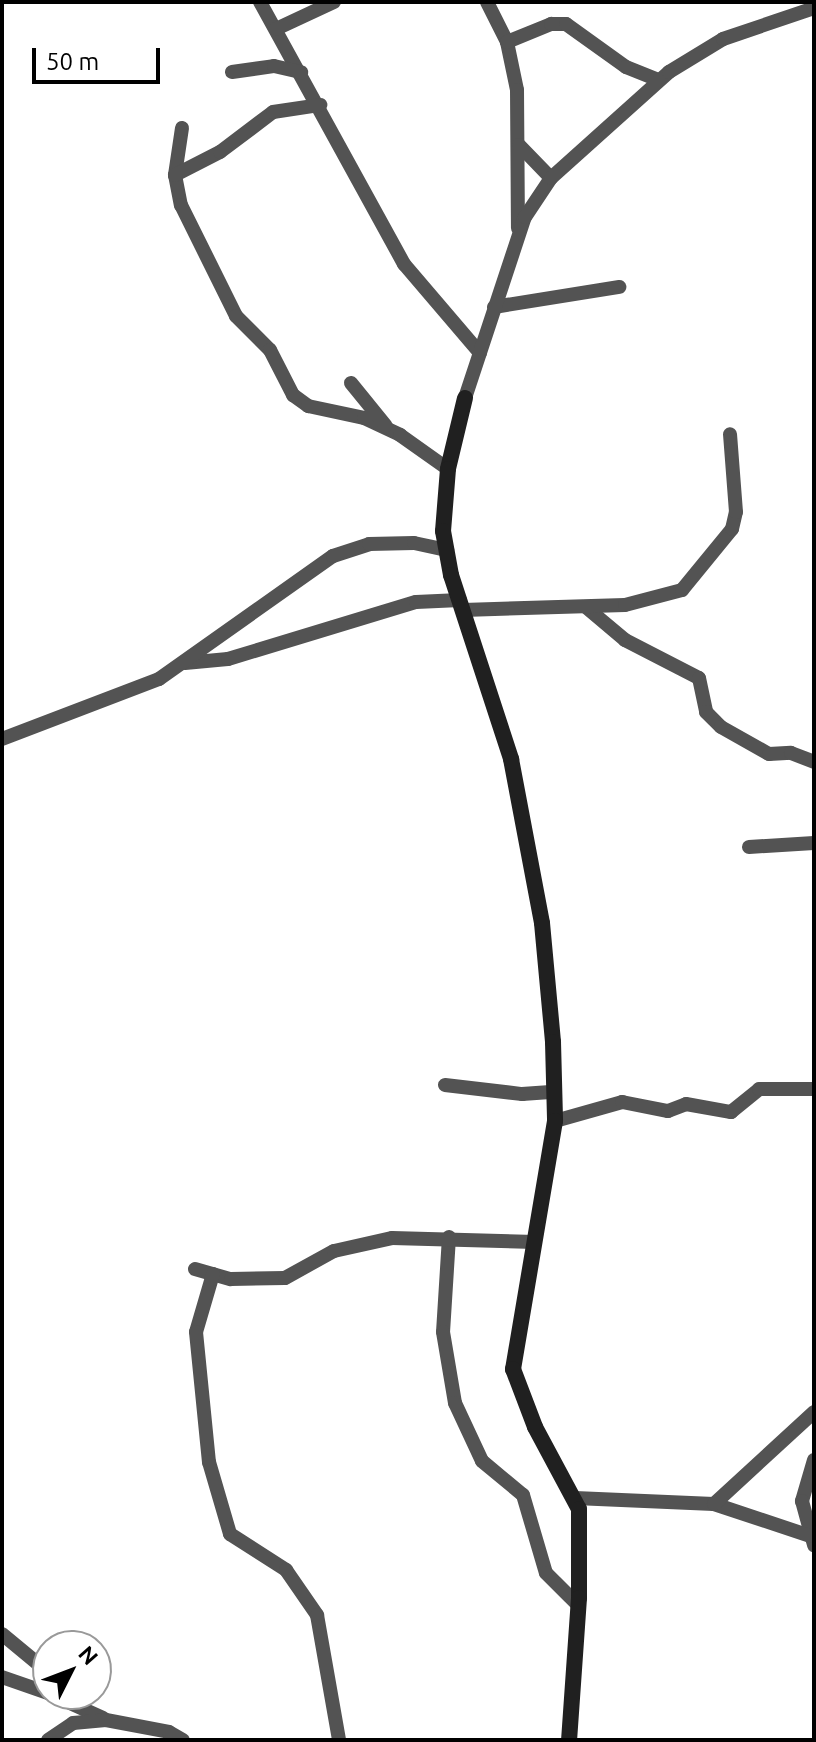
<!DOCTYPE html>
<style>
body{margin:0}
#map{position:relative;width:816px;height:1742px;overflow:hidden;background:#fff;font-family:Ubuntu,sans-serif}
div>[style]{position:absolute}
.street>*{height:14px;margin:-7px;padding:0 7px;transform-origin:7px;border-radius:7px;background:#535353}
.secondary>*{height:16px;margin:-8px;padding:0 8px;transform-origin:8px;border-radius:8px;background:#202020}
span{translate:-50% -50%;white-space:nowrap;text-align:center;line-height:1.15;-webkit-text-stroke:7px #fff;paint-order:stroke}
.frame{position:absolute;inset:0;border:4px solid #000;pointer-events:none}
.north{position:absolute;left:32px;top:1630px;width:80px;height:80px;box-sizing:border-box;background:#fff;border:2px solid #999;border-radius:50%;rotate:48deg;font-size:22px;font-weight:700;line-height:32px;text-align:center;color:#000}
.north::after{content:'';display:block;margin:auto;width:28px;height:36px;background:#000;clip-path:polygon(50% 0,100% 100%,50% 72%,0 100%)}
.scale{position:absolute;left:32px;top:48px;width:128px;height:36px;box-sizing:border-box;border:4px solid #000;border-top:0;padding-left:10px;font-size:24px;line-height:28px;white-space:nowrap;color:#000;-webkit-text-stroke:6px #fff;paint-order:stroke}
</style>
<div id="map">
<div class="street">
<i style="left:260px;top:2px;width:299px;rotate:61.2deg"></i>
<i style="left:404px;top:264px;width:117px;rotate:49.5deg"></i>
<i style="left:487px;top:2px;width:45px;rotate:63.4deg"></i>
<i style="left:507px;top:42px;width:49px;rotate:78.2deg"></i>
<i style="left:517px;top:90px;width:138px;rotate:89.6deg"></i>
<i style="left:276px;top:29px;width:64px;rotate:-25deg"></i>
<i style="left:507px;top:42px;width:48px;rotate:-22.2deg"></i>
<i style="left:551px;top:24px;width:15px"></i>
<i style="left:566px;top:24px;width:74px;rotate:35.6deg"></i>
<i style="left:626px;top:67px;width:35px;rotate:22deg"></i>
<i style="left:232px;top:72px;width:42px;rotate:-8.1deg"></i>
<i style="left:274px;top:66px;width:28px;rotate:13deg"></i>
<i style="left:182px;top:128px;width:48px;rotate:98.5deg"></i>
<i style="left:175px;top:175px;width:31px;rotate:79deg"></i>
<i style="left:181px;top:205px;width:124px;rotate:63.6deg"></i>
<i style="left:236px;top:316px;width:48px;rotate:45deg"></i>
<i style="left:270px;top:350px;width:51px;rotate:62.9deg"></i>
<i style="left:293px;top:395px;width:19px;rotate:36deg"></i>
<i style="left:308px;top:406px;width:57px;rotate:12.1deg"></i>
<i style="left:364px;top:418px;width:40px;rotate:25deg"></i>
<i style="left:400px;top:435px;width:59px;rotate:35.3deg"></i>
<i style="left:519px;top:145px;width:46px;rotate:45.9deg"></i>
<i style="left:175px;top:175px;width:51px;rotate:-27.1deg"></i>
<i style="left:220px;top:152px;width:66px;rotate:-37deg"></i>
<i style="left:273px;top:112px;width:48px;rotate:-8.5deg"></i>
<i style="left:494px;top:307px;width:127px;rotate:-9.1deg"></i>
<i style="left:351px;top:383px;width:55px;rotate:50.9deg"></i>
<i style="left:465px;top:398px;width:191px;rotate:-71.7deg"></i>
<i style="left:525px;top:217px;width:47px;rotate:-56.3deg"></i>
<i style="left:551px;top:178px;width:159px;rotate:-41.9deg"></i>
<i style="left:669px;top:72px;width:63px;rotate:-31.4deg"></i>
<i style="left:723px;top:39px;width:96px;rotate:-18.8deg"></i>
<i style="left:587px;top:608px;width:50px;rotate:40.1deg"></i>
<i style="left:625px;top:640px;width:83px;rotate:27.2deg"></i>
<i style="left:699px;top:678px;width:35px;rotate:78deg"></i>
<i style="left:706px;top:712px;width:21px;rotate:45deg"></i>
<i style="left:721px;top:727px;width:55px;rotate:29.4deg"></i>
<i style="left:769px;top:754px;width:22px;rotate:-3deg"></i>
<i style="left:791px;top:753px;width:25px;rotate:21deg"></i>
<i style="left:463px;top:610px;width:162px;rotate:-1.8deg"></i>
<i style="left:625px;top:605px;width:59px;rotate:-14.7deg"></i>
<i style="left:682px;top:590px;width:79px;rotate:-50.7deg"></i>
<i style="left:732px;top:529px;width:17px;rotate:-77deg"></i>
<i style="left:736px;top:512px;width:78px;rotate:-94.4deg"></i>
<i style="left:185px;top:663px;width:43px;rotate:-5.3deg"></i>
<i style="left:228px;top:659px;width:196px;rotate:-16.9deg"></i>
<i style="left:416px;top:602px;width:44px;rotate:-2.6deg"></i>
<i style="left:2px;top:739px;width:168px;rotate:-20.9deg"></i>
<i style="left:159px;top:679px;width:213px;rotate:-35.3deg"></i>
<i style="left:333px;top:556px;width:38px;rotate:-18deg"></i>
<i style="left:369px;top:544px;width:45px;rotate:-1.3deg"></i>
<i style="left:414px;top:543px;width:34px;rotate:12deg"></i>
<i style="left:749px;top:847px;width:65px;rotate:-3.5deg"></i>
<i style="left:445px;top:1085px;width:78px;rotate:6.7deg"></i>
<i style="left:522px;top:1094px;width:32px;rotate:-4deg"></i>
<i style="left:555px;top:1121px;width:70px;rotate:-15.8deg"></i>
<i style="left:622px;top:1102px;width:47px;rotate:11.1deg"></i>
<i style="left:668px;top:1111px;width:19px;rotate:-21deg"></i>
<i style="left:686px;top:1104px;width:46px;rotate:10.1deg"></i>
<i style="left:731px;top:1112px;width:36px;rotate:-39deg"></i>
<i style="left:759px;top:1089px;width:55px"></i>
<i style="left:449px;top:1237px;width:95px;rotate:93.6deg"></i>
<i style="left:443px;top:1332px;width:72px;rotate:80.4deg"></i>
<i style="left:455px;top:1403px;width:64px;rotate:65deg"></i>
<i style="left:482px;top:1461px;width:53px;rotate:39.7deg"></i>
<i style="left:523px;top:1495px;width:81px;rotate:73.6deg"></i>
<i style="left:546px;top:1573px;width:45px;rotate:45deg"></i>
<i style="left:195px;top:1269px;width:37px;rotate:16deg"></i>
<i style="left:231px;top:1279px;width:54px;rotate:-1.1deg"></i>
<i style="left:285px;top:1278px;width:56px;rotate:-28.9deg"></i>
<i style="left:334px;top:1251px;width:59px;rotate:-12.6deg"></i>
<i style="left:392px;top:1238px;width:143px;rotate:1.6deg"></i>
<i style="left:213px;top:1274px;width:60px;rotate:106.3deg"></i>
<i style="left:196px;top:1332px;width:131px;rotate:84.3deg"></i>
<i style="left:209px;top:1462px;width:75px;rotate:73.7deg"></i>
<i style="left:230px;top:1534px;width:67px;rotate:32.7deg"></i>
<i style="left:286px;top:1570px;width:55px;rotate:55.4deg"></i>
<i style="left:317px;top:1615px;width:127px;rotate:80deg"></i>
<i style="left:814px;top:1460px;width:43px;rotate:106.3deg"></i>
<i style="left:802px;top:1501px;width:46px;rotate:74.7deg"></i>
<i style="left:575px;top:1498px;width:139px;rotate:2.5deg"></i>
<i style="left:714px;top:1504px;width:101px;rotate:18.4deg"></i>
<i style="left:714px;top:1504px;width:136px;rotate:-42.6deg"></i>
<i style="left:2px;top:1634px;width:60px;rotate:39.6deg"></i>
<i style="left:2px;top:1677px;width:49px;rotate:19.2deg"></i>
<i style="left:50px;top:1694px;width:58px;rotate:24.4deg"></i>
<i style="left:48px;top:1740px;width:30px;rotate:-34deg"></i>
<i style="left:73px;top:1723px;width:33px;rotate:-5deg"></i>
<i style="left:106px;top:1720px;width:64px;rotate:10.8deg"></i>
<i style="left:169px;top:1732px;width:16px;rotate:30deg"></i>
</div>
<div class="secondary">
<i style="left:465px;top:398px;width:73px;rotate:103.5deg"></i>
<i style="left:448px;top:469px;width:62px;rotate:94.6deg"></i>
<i style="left:443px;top:531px;width:45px;rotate:79.7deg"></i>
<i style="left:451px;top:575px;width:194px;rotate:71.9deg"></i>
<i style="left:511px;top:759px;width:167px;rotate:79.3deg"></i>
<i style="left:542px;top:923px;width:120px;rotate:84.7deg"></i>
<i style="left:553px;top:1042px;width:79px;rotate:88.5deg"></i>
<i style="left:555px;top:1121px;width:252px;rotate:99.6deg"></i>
<i style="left:513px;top:1369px;width:62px;rotate:69.2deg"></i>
<i style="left:535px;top:1427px;width:93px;rotate:61.8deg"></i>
<i style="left:579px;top:1509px;width:89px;rotate:90deg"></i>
<i style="left:579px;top:1598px;width:142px;rotate:94deg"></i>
</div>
<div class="frame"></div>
<div class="north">N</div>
<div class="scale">50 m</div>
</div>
